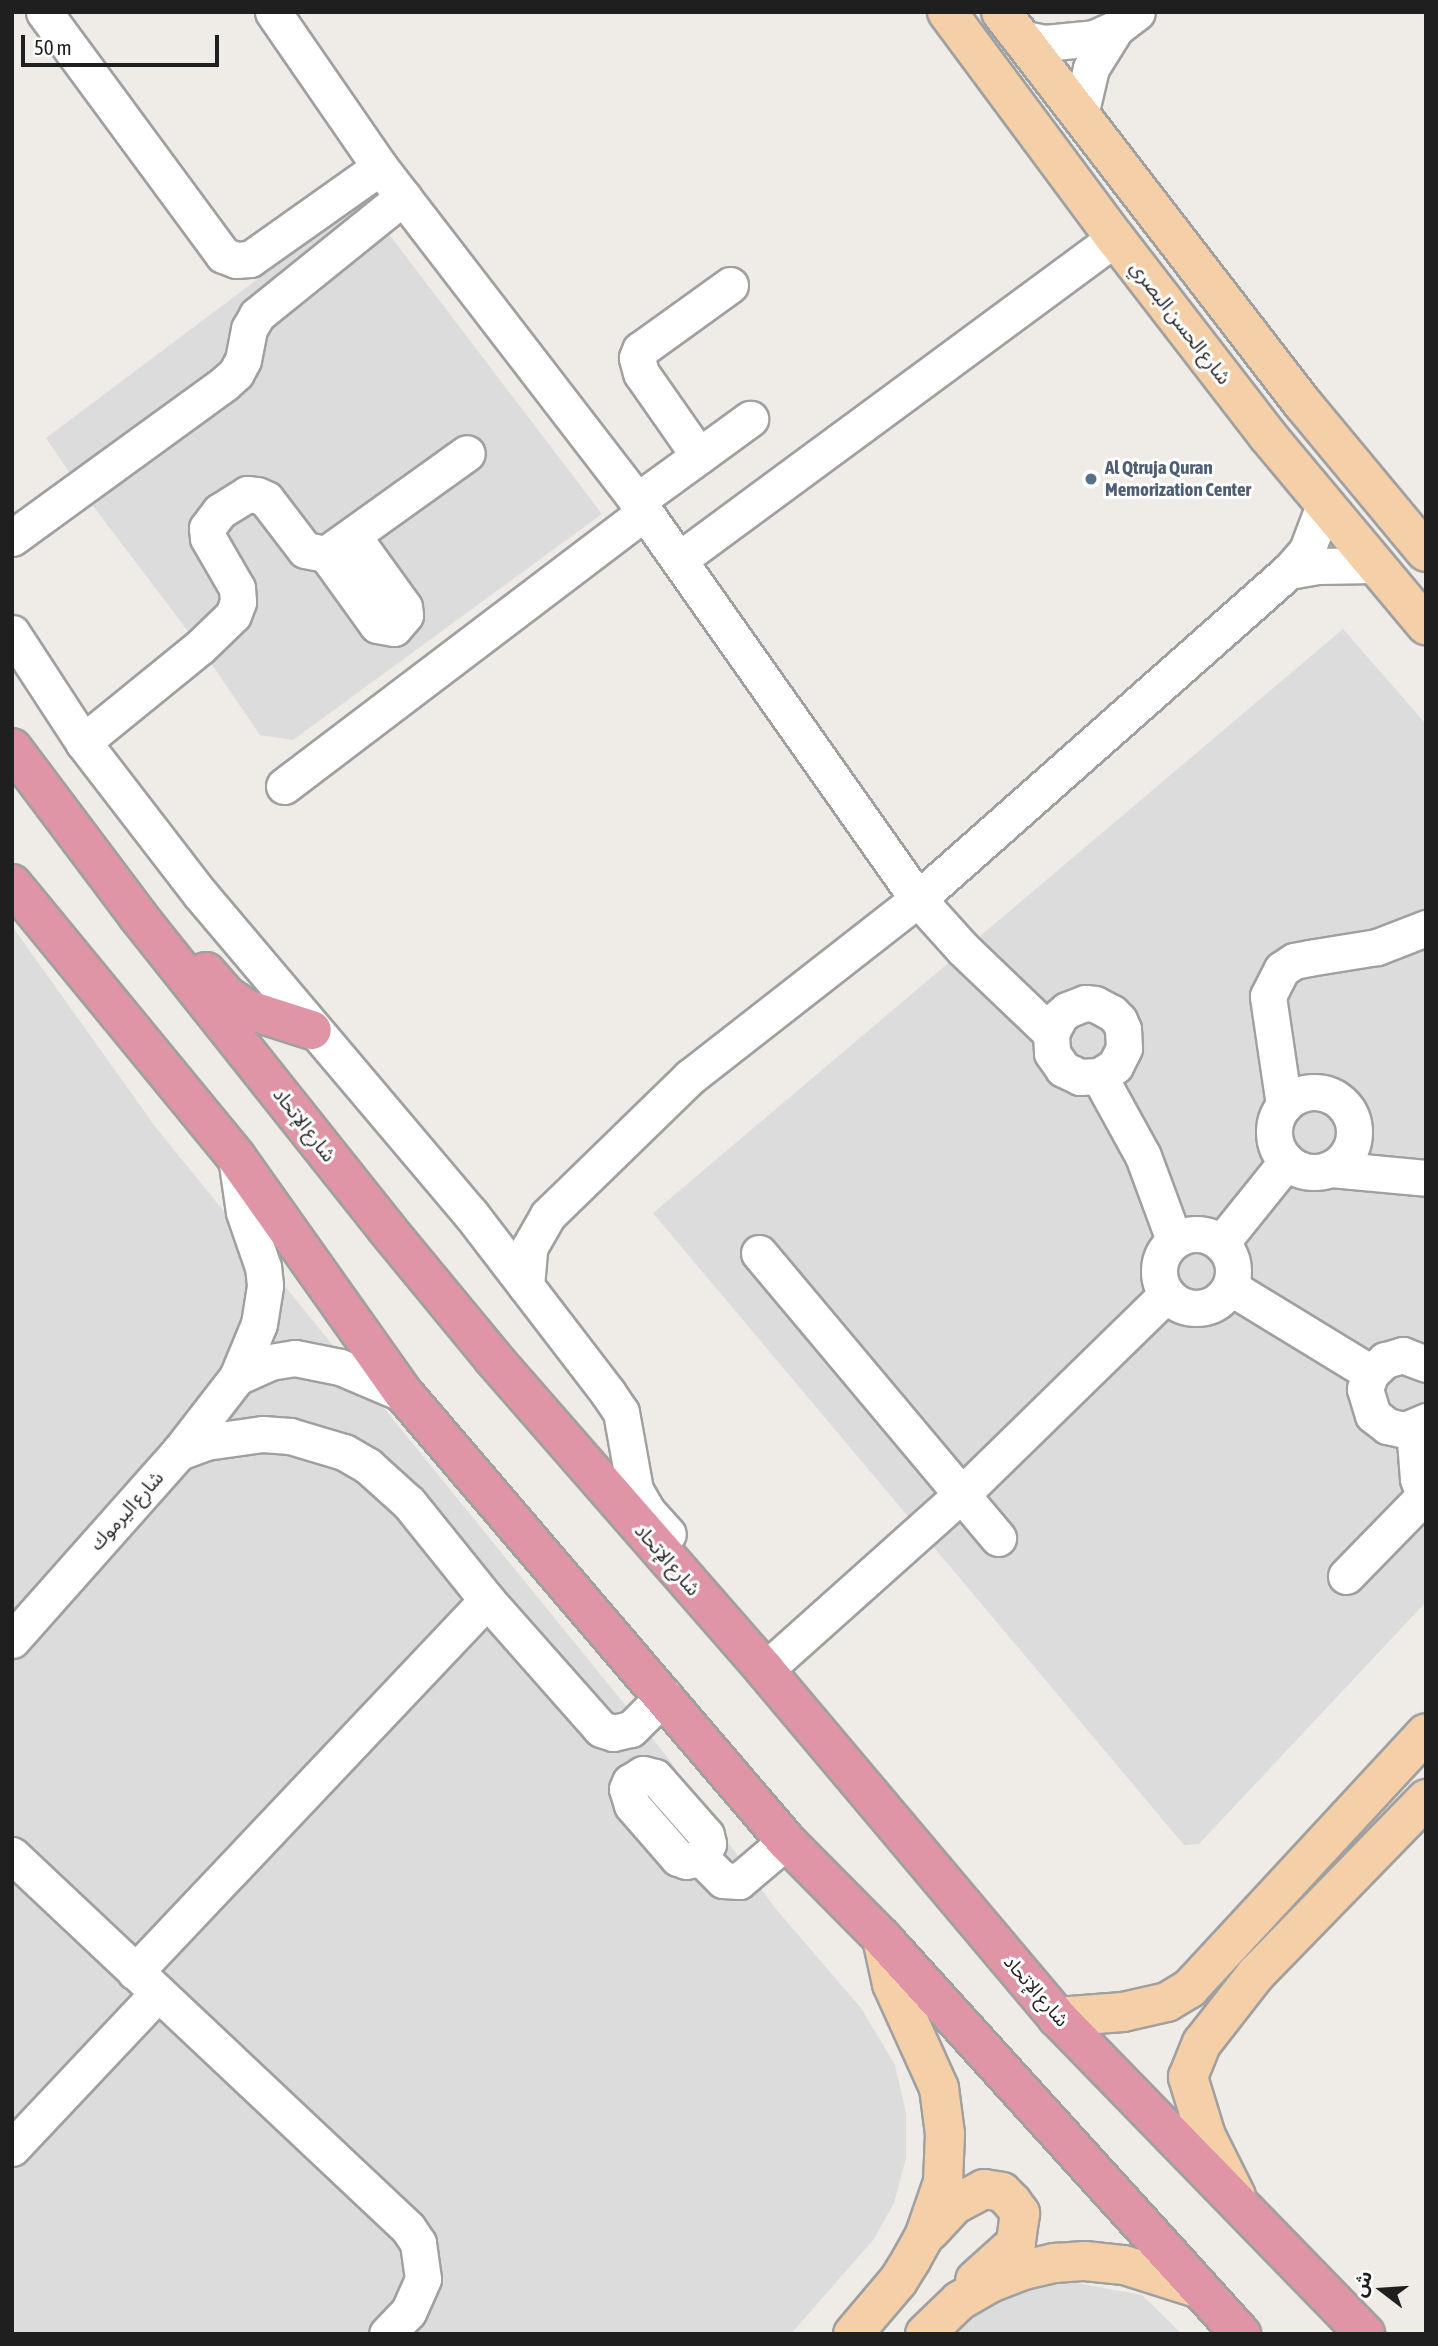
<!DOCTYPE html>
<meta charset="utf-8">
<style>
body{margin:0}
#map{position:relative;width:1438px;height:2346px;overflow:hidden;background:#efece7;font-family:"Asap Condensed","Noto Sans Arabic",sans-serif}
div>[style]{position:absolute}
.residential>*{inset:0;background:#dddcdc}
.roads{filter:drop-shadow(2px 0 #a0a0a0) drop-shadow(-2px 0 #a0a0a0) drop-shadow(0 2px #a0a0a0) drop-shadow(0 -2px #a0a0a0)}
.minor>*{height:35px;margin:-17.5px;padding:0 17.5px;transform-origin:17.5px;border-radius:17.5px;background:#fff}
.minor>.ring{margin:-17.5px;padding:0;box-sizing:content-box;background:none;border:35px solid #fff;border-radius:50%}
.major>*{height:38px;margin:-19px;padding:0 19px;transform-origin:19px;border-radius:19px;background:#f4cfa7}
.highway>*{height:38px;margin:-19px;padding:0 19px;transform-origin:19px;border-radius:19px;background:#e095a6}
.dots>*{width:19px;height:19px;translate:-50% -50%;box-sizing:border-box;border:4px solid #fff;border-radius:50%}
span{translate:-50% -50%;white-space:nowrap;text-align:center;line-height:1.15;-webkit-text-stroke:6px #fff;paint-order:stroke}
.street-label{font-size:19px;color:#1f1f1f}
.service-label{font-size:19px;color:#4e5e75;font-weight:700}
.left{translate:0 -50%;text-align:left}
.frame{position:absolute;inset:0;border:14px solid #1f1f1f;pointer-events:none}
.north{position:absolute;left:1347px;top:2255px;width:70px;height:70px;-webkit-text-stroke:5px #fff;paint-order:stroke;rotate:287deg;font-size:19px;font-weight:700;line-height:28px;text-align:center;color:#1f1f1f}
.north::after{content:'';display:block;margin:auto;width:24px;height:32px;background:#1f1f1f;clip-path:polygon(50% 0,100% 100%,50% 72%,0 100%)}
.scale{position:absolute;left:21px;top:35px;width:198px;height:32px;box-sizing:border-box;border:4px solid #1f1f1f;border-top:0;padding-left:9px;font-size:21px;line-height:24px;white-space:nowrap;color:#1f1f1f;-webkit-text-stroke:5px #fff;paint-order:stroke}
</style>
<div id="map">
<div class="residential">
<i style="clip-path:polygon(363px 200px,602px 514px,293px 740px,260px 735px,200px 647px,81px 490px,46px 438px)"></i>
<i style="clip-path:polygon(1343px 629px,1426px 724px,1426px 1602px,1199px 1844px,1184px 1845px,653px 1213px)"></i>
<i style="clip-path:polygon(12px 926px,157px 1129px,665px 1754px,775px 1908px,861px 2008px,895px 2065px,906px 2113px,906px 2158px,894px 2203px,874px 2239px,791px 2334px,12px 2334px)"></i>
<i style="clip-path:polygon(1060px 2280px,1142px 2295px,1182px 2334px,954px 2334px,982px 2303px)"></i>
</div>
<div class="roads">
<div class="minor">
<i style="left:44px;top:12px;width:302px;rotate:53.6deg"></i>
<i style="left:223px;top:255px;width:14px;rotate:21deg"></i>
<i style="left:236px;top:260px;width:14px;rotate:-4deg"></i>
<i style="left:250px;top:259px;width:159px;rotate:-35.3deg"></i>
<i style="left:273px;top:12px;width:188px;rotate:55.4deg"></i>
<i style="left:380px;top:167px;width:421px;rotate:52.4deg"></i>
<i style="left:637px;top:501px;width:487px;rotate:54.8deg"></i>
<i style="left:918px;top:899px;width:67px;rotate:48deg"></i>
<i style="left:963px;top:949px;width:122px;rotate:43.7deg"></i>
<i style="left:1051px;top:1033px;width:20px;rotate:87deg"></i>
<i style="left:1052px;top:1053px;width:19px;rotate:55deg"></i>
<i style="left:1063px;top:1069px;width:19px;rotate:25deg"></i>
<i style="left:1080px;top:1077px;width:19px;rotate:-3deg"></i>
<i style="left:1099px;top:1076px;width:19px;rotate:-32deg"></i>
<i style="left:1115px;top:1066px;width:20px;rotate:-63deg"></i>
<i style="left:1124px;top:1048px;width:19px;rotate:-93deg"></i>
<i style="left:1123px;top:1029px;width:10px;rotate:-114deg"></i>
<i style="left:1119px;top:1020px;width:10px;rotate:-135deg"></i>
<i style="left:1112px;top:1013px;width:19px;rotate:-152deg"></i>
<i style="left:1095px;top:1004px;width:10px;rotate:-174deg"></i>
<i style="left:1085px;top:1003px;width:19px;rotate:159deg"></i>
<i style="left:1067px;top:1010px;width:9px;rotate:139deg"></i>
<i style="left:1060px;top:1016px;width:19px;rotate:118deg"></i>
<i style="left:1021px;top:38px;width:25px;rotate:12deg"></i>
<i style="left:1045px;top:43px;width:49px;rotate:-5.8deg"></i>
<i style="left:1094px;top:38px;width:24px;rotate:-24deg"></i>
<i style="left:1116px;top:28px;width:26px;rotate:-37deg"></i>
<i style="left:1080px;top:115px;width:48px;rotate:-76.8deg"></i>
<i style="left:1091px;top:68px;width:47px;rotate:-58deg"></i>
<i style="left:699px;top:456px;width:101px;rotate:-124.9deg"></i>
<i style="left:641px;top:373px;width:16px;rotate:-105deg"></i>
<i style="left:637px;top:358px;width:9px;rotate:-69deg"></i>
<i style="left:640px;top:350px;width:111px;rotate:-35.8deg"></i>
<i style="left:637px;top:501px;width:140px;rotate:-36deg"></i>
<i style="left:12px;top:538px;width:263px;rotate:-36deg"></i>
<i style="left:225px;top:383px;width:15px;rotate:-42deg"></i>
<i style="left:236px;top:373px;width:15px;rotate:-62deg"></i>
<i style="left:243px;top:360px;width:32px;rotate:-79deg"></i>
<i style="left:249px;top:329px;width:16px;rotate:-60deg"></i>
<i style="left:257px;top:315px;width:188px;rotate:-38.9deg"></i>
<i style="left:326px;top:554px;width:87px;rotate:54.3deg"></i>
<i style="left:377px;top:625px;width:17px;rotate:10deg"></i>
<i style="left:394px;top:628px;width:17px;rotate:-50deg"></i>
<i style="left:405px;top:615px;width:8px;rotate:-97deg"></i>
<i style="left:404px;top:607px;width:87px;rotate:-125.7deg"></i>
<i style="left:680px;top:559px;width:541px;rotate:-36.42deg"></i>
<i style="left:1289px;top:571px;width:29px;rotate:-10deg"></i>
<i style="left:1318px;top:566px;width:57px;rotate:-1deg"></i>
<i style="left:12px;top:633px;width:130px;rotate:56.9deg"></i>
<i style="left:83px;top:742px;width:193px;rotate:52.4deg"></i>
<i style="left:201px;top:895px;width:417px;rotate:49.8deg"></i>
<i style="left:470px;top:1213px;width:227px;rotate:52.5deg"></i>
<i style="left:608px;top:1393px;width:23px;rotate:56deg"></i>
<i style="left:621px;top:1412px;width:79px;rotate:79.8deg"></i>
<i style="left:635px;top:1490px;width:24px;rotate:60deg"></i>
<i style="left:647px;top:1511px;width:31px;rotate:48deg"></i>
<i style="left:83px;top:742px;width:151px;rotate:-39.1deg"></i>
<i style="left:200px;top:647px;width:46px;rotate:-44.1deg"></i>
<i style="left:233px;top:615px;width:14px;rotate:-69deg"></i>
<i style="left:238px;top:602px;width:14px;rotate:-94deg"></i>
<i style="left:237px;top:588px;width:58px;rotate:-120.1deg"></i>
<i style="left:208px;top:538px;width:10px;rotate:-96deg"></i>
<i style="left:207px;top:528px;width:21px;rotate:-53deg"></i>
<i style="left:220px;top:511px;width:32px;rotate:-32deg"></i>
<i style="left:247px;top:494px;width:10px;rotate:6deg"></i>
<i style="left:257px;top:495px;width:10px;rotate:24deg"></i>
<i style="left:266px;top:499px;width:64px;rotate:52.6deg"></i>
<i style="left:305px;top:550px;width:21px;rotate:11deg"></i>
<i style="left:326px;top:554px;width:173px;rotate:-35.6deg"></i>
<i style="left:284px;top:786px;width:453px;rotate:-37.2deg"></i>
<i style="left:1099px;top:1076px;width:91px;rotate:61.2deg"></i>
<i style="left:1143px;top:1156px;width:90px;rotate:69.7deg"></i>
<i class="ring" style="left:1274px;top:1092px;width:45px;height:45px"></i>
<i style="left:1284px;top:1105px;width:110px;rotate:-98.4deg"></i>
<i style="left:1268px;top:996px;width:30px;rotate:-63deg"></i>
<i style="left:1282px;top:969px;width:14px;rotate:-34deg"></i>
<i style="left:1294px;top:961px;width:15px;rotate:-11deg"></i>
<i style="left:1309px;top:958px;width:69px;rotate:-9.2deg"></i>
<i style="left:1377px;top:947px;width:53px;rotate:-21.2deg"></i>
<i style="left:1331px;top:1169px;width:95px;rotate:5.4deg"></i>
<i class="ring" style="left:1159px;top:1234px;width:39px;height:39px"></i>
<i style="left:1221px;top:1243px;width:105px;rotate:-51.2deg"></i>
<i style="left:759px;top:1253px;width:372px;rotate:50deg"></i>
<i style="left:526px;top:1286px;width:38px;rotate:-85deg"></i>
<i style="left:529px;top:1248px;width:38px;rotate:-60deg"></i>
<i style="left:548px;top:1215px;width:198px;rotate:-44.2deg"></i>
<i style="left:690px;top:1077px;width:289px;rotate:-38deg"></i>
<i style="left:918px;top:899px;width:495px;rotate:-41.5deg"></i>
<i style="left:1289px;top:571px;width:28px;rotate:-49deg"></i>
<i style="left:1307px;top:550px;width:48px;rotate:-69.3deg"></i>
<i style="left:1230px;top:1287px;width:165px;rotate:31.4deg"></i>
<i style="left:1426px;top:1364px;width:25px;rotate:-159deg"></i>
<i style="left:1403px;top:1355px;width:19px;rotate:164deg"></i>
<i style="left:1385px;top:1360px;width:19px;rotate:137deg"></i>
<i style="left:1371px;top:1373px;width:17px;rotate:111deg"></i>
<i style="left:1365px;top:1389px;width:27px;rotate:73deg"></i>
<i style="left:1373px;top:1415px;width:18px;rotate:38deg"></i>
<i style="left:1387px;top:1426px;width:18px;rotate:13deg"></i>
<i style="left:1405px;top:1430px;width:23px;rotate:-23deg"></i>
<i style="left:237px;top:1377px;width:36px;rotate:-24deg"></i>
<i style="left:270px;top:1362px;width:25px;rotate:-9deg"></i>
<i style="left:295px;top:1358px;width:46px;rotate:11.3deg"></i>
<i style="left:340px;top:1367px;width:69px;rotate:22.9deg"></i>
<i style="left:1414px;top:1428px;width:51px;rotate:85.5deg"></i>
<i style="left:1418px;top:1479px;width:22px;rotate:69deg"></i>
<i style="left:179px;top:1452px;width:29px;rotate:-20deg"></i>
<i style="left:206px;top:1442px;width:57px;rotate:-8.1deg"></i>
<i style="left:262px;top:1434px;width:28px;rotate:4deg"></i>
<i style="left:290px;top:1436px;width:56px;rotate:16.5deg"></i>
<i style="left:344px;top:1452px;width:28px;rotate:30deg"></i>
<i style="left:368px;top:1466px;width:55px;rotate:42.1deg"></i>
<i style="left:409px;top:1503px;width:124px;rotate:51.2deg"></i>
<i style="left:487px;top:1600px;width:172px;rotate:48.5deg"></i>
<i style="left:601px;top:1729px;width:13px;rotate:18deg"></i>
<i style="left:613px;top:1733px;width:18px;rotate:-13deg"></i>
<i style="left:631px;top:1729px;width:47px;rotate:-45deg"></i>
<i style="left:1346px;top:1576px;width:110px;rotate:-45.7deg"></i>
<i style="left:12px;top:1640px;width:251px;rotate:-48.4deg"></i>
<i style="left:179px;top:1452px;width:95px;rotate:-52.3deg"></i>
<i style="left:237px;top:1377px;width:57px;rotate:-67.5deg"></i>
<i style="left:259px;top:1324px;width:39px;rotate:-81deg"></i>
<i style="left:265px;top:1285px;width:18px;rotate:-96deg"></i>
<i style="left:263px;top:1267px;width:58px;rotate:-109.1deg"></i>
<i style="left:244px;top:1212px;width:56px;rotate:-98.3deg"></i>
<i style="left:765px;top:1670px;width:264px;rotate:-41.8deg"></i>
<i style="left:962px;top:1494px;width:286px;rotate:-44.3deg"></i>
<i style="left:643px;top:1774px;width:12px;rotate:14deg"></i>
<i style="left:655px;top:1777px;width:77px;rotate:48.7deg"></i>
<i style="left:706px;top:1835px;width:9px;rotate:77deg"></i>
<i style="left:708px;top:1844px;width:16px;rotate:117deg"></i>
<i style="left:701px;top:1858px;width:15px;rotate:169deg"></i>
<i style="left:686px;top:1861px;width:9px;rotate:-159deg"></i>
<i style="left:678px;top:1858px;width:70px;rotate:-131deg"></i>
<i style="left:632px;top:1805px;width:17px;rotate:-107deg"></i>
<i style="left:627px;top:1789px;width:8px;rotate:-67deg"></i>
<i style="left:630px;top:1782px;width:15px;rotate:-32deg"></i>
<i style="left:12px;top:1855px;width:544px;rotate:43.29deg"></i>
<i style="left:408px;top:2228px;width:18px;rotate:56deg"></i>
<i style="left:418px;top:2243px;width:36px;rotate:82deg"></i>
<i style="left:423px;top:2279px;width:36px;rotate:114deg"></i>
<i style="left:408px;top:2312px;width:30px;rotate:134deg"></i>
<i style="left:701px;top:1858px;width:31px;rotate:45deg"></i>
<i style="left:723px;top:1880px;width:16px;rotate:4deg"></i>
<i style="left:739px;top:1881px;width:62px;rotate:-40.4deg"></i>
<i style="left:135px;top:1972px;width:512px;rotate:-46.58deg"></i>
<i style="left:12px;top:2148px;width:213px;rotate:-46.7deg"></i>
</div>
<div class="major">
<i style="left:947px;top:12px;width:282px;rotate:53.4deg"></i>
<i style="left:1115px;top:238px;width:249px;rotate:52.3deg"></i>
<i style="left:1267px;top:435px;width:248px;rotate:50.1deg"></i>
<i style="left:1001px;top:12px;width:495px;rotate:52.4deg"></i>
<i style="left:1303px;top:404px;width:192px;rotate:50.3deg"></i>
<i style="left:1057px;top:2017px;width:66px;rotate:-4.3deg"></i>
<i style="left:1123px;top:2012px;width:45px;rotate:-12.8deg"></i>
<i style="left:1167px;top:2002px;width:27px;rotate:-31deg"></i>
<i style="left:1190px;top:1988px;width:347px;rotate:-47.2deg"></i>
<i style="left:1236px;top:2196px;width:67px;rotate:-116.6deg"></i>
<i style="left:1206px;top:2136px;width:62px;rotate:-107deg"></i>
<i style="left:1188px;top:2077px;width:37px;rotate:-68deg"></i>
<i style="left:1202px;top:2043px;width:88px;rotate:-52deg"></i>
<i style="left:1256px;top:1974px;width:244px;rotate:-45.8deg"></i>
<i style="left:930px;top:2231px;width:35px;rotate:-47deg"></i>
<i style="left:954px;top:2205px;width:34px;rotate:-28deg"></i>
<i style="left:984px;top:2189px;width:18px;rotate:9deg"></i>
<i style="left:1002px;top:2192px;width:14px;rotate:45deg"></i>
<i style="left:1012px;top:2202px;width:14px;rotate:54deg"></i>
<i style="left:1020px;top:2213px;width:30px;rotate:98deg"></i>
<i style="left:1016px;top:2243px;width:55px;rotate:137.9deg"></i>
<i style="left:853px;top:2334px;width:70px;rotate:-49.7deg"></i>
<i style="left:898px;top:2281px;width:25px;rotate:-58deg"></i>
<i style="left:911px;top:2260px;width:26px;rotate:-61deg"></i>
<i style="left:924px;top:2237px;width:58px;rotate:-70.9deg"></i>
<i style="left:943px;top:2182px;width:48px;rotate:-87.6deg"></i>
<i style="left:945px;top:2134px;width:46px;rotate:-97.4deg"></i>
<i style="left:939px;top:2088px;width:114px;rotate:-114.3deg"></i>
<i style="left:892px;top:1984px;width:47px;rotate:-102.3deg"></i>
<i style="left:925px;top:2334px;width:47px;rotate:-44.1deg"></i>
<i style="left:959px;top:2301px;width:36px;rotate:-30deg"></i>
<i style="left:990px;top:2283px;width:36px;rotate:-21deg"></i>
<i style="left:1024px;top:2270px;width:32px;rotate:-13deg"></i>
<i style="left:1055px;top:2263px;width:30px;rotate:-4deg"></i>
<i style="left:1085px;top:2261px;width:39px;rotate:6deg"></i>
<i style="left:1124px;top:2265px;width:77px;rotate:17.5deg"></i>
</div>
<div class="highway">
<i style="left:12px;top:748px;width:210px;rotate:53.1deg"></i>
<i style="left:138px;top:916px;width:399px;rotate:51.5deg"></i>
<i style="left:386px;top:1228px;width:168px;rotate:50.5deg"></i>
<i style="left:493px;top:1358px;width:414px;rotate:48.9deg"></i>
<i style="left:765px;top:1670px;width:454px;rotate:49.9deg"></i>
<i style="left:1057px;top:2017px;width:442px;rotate:45.8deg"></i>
<i style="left:12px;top:884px;width:353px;rotate:50.6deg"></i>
<i style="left:236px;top:1157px;width:291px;rotate:54.7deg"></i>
<i style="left:404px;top:1394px;width:588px;rotate:49.48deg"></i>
<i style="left:786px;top:1841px;width:136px;rotate:45.3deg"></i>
<i style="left:882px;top:1938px;width:535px;rotate:47.81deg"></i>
<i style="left:206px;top:972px;width:32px;rotate:49deg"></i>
<i style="left:227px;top:996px;width:23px;rotate:34deg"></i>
<i style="left:246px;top:1009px;width:69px;rotate:17.7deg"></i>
</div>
</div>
<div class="dots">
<i style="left:1091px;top:479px;background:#5c6f8a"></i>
</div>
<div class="street-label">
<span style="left:1180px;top:323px;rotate:52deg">شارع الحسن البصري</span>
<span style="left:304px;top:1125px;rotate:52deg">شارع الإتحاد</span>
<span style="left:127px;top:1511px;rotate:-48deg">شارع اليرموك</span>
<span style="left:667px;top:1560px;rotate:49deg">شارع الإتحاد</span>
<span style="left:1036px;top:1991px;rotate:49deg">شارع الإتحاد</span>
</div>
<div class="service-label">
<span class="left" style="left:1105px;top:479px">Al Qtruja Quran<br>Memorization Center</span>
</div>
<div class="frame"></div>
<div class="north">ش</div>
<div class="scale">50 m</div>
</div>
